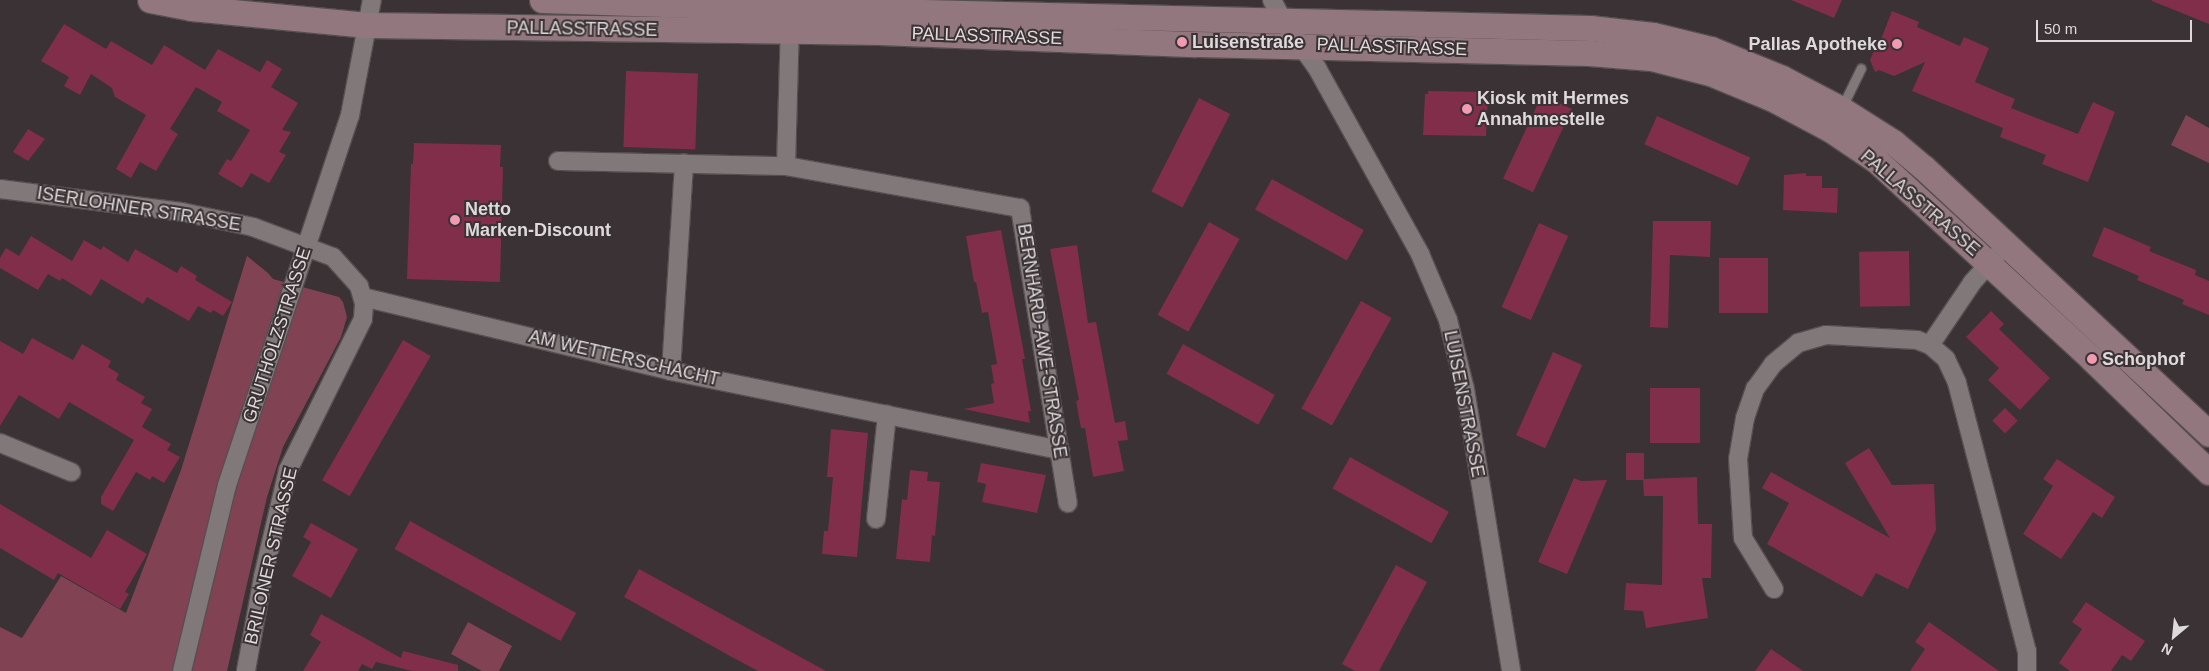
<!DOCTYPE html>
<meta charset="utf-8">
<style>
body{margin:0}
#map{position:relative;width:2209px;height:671px;overflow:hidden;background:#3a3234;font-family:Helvetica,sans-serif}
div>[style]{position:absolute}
.green>*{inset:0;background:#814254}
.building>*{inset:0;background:#802e49;transform-origin:0 0}
.roads{filter:drop-shadow(1px 0 #564f51) drop-shadow(-1px 0 #564f51) drop-shadow(0 1px #564f51) drop-shadow(0 -1px #564f51)}
.lane>*{height:9px;margin:-4.5px;padding:0 4.5px;transform-origin:4.5px;border-radius:4.5px;background:#81787a}
.street>*{height:18px;margin:-9px;padding:0 9px;transform-origin:9px;border-radius:9px;background:#81787a}
.secondary>*{height:25px;margin:-12.5px;padding:0 12.5px;transform-origin:12.5px;border-radius:12.5px;background:#92777e}
.dots>*{width:14px;height:14px;translate:-50% -50%;box-sizing:border-box;border:2px solid #3a3234;border-radius:50%}
span{translate:-50% -50%;white-space:nowrap;text-align:center;line-height:1.15;-webkit-text-stroke:4px #3a3234;paint-order:stroke}
.street-label{font-size:18px;color:#ded9da}
.poi-label{font-size:18px;color:#ded9da;font-weight:700}
.left{translate:0 -50%;text-align:left}
.right{translate:-100% -50%;text-align:right}
.north{position:absolute;left:2149px;top:611px;width:50px;height:50px;-webkit-text-stroke:4px #3a3234;paint-order:stroke;rotate:208deg;font-size:14px;font-weight:700;line-height:20px;text-align:center;color:#ded9da}
.north::after{content:'';display:block;margin:auto;width:18px;height:22px;background:#ded9da;clip-path:polygon(50% 0,100% 100%,50% 72%,0 100%)}
.scale{position:absolute;left:2036px;top:20px;width:156px;height:22px;box-sizing:border-box;border:2px solid #ded9da;border-top:0;padding-left:6px;font-size:15px;line-height:18px;white-space:nowrap;color:#ded9da;-webkit-text-stroke:4px #3a3234;paint-order:stroke}
</style>
<div id="map">
<div class="green">
<i style="clip-path:polygon(2186px 115px,2209px 128px,2209px 163px,2171px 145px)"></i>
<i style="clip-path:polygon(247px 256px,268px 273px,273px 279px,339px 297px,343px 302px,347px 317px,341px 337px,283px 447px,267px 497px,227px 671px,0 671px,0 627px,22px 638px,61px 576px,126px 613px,181px 470px)"></i>
<i style="clip-path:polygon(468px 622px,512px 646px,499px 671px,482px 671px,451px 654px)"></i>
</div>
<div class="building">
<i style="clip-path:polygon(1791px 0,1842px 0,1834px 18px)"></i>
<i style="clip-path:polygon(2152px 0,2209px 0,2209px 24px,2152px 1px)"></i>
<i style="clip-path:polygon(1892px 11px,1919px 22px,1917px 27px,1960px 46px,1964px 37px,1989px 48px,1975px 82px,2015px 99px,2011px 108px,2078px 134px,2093px 102px,2115px 112px,2088px 182px,2042px 164px,2046px 155px,2000px 137px,2003px 128px,1912px 91px,1925px 62px,1894px 76px,1879px 70px,1875px 72px,1870px 60px,1875px 48px,1878px 47px)"></i>
<i style="clip-path:polygon(64px 24px,106px 49px,111px 41px,152px 65px,164px 45px,205px 70px,218px 49px,260px 72px,267px 60px,282px 69px,271px 87px,298px 103px,282px 130px,291px 132px,279px 152px,286px 155px,269px 183px,251px 173px,242px 188px,218px 174px,227px 159px,231px 161px,250px 130px,217px 111px,222px 102px,196px 87px,170px 129px,178px 134px,156px 171px,140px 162px,131px 178px,116px 169px,146px 115px,115px 97px,112px 88px,91px 74px,80px 95px,64px 86px,69px 77px,41px 61px)"></i>
<i style="left:626px;top:71px;width:72px;height:76px;rotate:2deg"></i>
<i style="clip-path:polygon(1428px 91px,1485px 92px,1488px 95px,1486px 136px,1423px 135px,1425px 94px,1428px 94px)"></i>
<i style="left:1542px;top:95px;width:33px;height:92px;rotate:25deg"></i>
<i style="left:1199px;top:98px;width:35px;height:105px;rotate:27deg"></i>
<i style="left:1657px;top:116px;width:102px;height:31px;rotate:24deg"></i>
<i style="clip-path:polygon(28px 129px,45px 139px,28px 161px,13px 152px)"></i>
<i style="clip-path:polygon(414px 143px,501px 145px,500px 167px,503px 167px,500px 282px,407px 279px,411px 164px,413px 164px)"></i>
<i style="clip-path:polygon(1806px 173px,1806px 176px,1822px 176px,1822px 188px,1838px 188px,1837px 213px,1783px 210px,1784px 175px)"></i>
<i style="left:1272px;top:179px;width:105px;height:35px;rotate:29deg"></i>
<i style="clip-path:polygon(1653px 221px,1711px 221px,1710px 257px,1670px 255px,1668px 328px,1650px 327px)"></i>
<i style="left:1209px;top:222px;width:35px;height:106px;rotate:29deg"></i>
<i style="left:1539px;top:223px;width:32px;height:92px;rotate:24deg"></i>
<i style="clip-path:polygon(2104px 227px,2151px 247px,2149px 251px,2196px 270px,2195px 275px,2209px 281px,2209px 315px,2182px 304px,2184px 300px,2137px 280px,2139px 276px,2092px 256px)"></i>
<i style="clip-path:polygon(1001px 230px,1025px 359px,1022px 359px,1031px 411px,1028px 411px,1030px 423px,964px 409px,994px 403px,991px 384px,994px 383px,991px 365px,997px 364px,988px 312px,982px 313px,976px 282px,974px 282px,966px 236px)"></i>
<i style="clip-path:polygon(31px 236px,72px 261px,84px 240px,101px 250px,103px 246px,128px 262px,135px 249px,177px 273px,181px 266px,197px 276px,195px 280px,232px 302px,223px 316px,213px 310px,211px 313px,198px 306px,189px 321px,147px 297px,143px 304px,101px 279px,91px 296px,62px 278px,60px 281px,48px 274px,38px 290px,0 268px,0 258px,6px 248px,19px 256px)"></i>
<i style="clip-path:polygon(1077px 245px,1088px 323px,1096px 322px,1115px 423px,1125px 421px,1128px 440px,1118px 441px,1124px 471px,1093px 477px,1085px 428px,1081px 428px,1076px 401px,1079px 400px,1050px 249px)"></i>
<i style="left:1909px;top:251px;width:55px;height:50px;rotate:89deg"></i>
<i style="left:1719px;top:258px;width:49px;height:55px"></i>
<i style="left:1361px;top:301px;width:35px;height:123px;rotate:29deg"></i>
<i style="clip-path:polygon(1991px 311px,2004px 324px,1999px 329px,2050px 378px,2020px 410px,1988px 380px,1999px 368px,1966px 337px)"></i>
<i style="clip-path:polygon(32px 338px,73px 360px,82px 344px,111px 361px,108px 367px,119px 374px,116px 380px,145px 397px,141px 403px,152px 409px,139px 432px,142px 427px,171px 444px,167px 450px,180px 457px,164px 483px,152px 476px,150px 480px,136px 472px,113px 511px,101px 504px,101px 497px,134px 440px,69px 402px,59px 419px,19px 395px,0 426px,0 341px,23px 354px)"></i>
<i style="left:403px;top:340px;width:32px;height:162px;rotate:30deg"></i>
<i style="left:1183px;top:344px;width:105px;height:34px;rotate:29deg"></i>
<i style="left:1553px;top:352px;width:32px;height:91px;rotate:24deg"></i>
<i style="left:1650px;top:388px;width:50px;height:55px"></i>
<i style="left:2005px;top:408px;width:18px;height:18px;rotate:45deg"></i>
<i style="clip-path:polygon(831px 429px,868px 433px,857px 557px,822px 554px,824px 531px,828px 531px,833px 477px,827px 477px)"></i>
<i style="clip-path:polygon(1869px 448px,1892px 485px,1934px 484px,1936px 530px,1908px 589px,1876px 573px,1862px 597px,1767px 544px,1789px 503px,1762px 488px,1771px 472px,1890px 538px,1845px 463px)"></i>
<i style="left:1626px;top:453px;width:18px;height:27px"></i>
<i style="left:1350px;top:457px;width:113px;height:36px;rotate:29deg"></i>
<i style="clip-path:polygon(2057px 459px,2115px 497px,2102px 518px,2093px 512px,2061px 559px,2023px 534px,2053px 486px,2043px 479px)"></i>
<i style="clip-path:polygon(981px 463px,1046px 475px,1037px 513px,982px 502px,986px 484px,977px 482px)"></i>
<i style="clip-path:polygon(910px 470px,928px 472px,927px 481px,940px 482px,935px 536px,932px 535px,930px 562px,896px 559px,902px 499px,907px 500px)"></i>
<i style="clip-path:polygon(1697px 477px,1698px 524px,1712px 524px,1711px 578px,1702px 578px,1708px 618px,1646px 628px,1643px 611px,1624px 610px,1626px 583px,1662px 585px,1663px 496px,1644px 496px,1643px 479px)"></i>
<i style="clip-path:polygon(1574px 478px,1581px 481px,1607px 480px,1567px 574px,1538px 562px)"></i>
<i style="clip-path:polygon(0 504px,91px 558px,107px 530px,147px 554px,125px 592px,129px 594px,120px 609px,58px 573px,54px 580px,0 548px)"></i>
<i style="left:410px;top:521px;width:190px;height:32px;rotate:29deg"></i>
<i style="clip-path:polygon(311px 523px,358px 549px,331px 598px,292px 576px,311px 542px,303px 537px)"></i>
<i style="clip-path:polygon(1396px 565px,1427px 582px,1379px 671px,1355px 671px,1342px 664px)"></i>
<i style="clip-path:polygon(639px 569px,826px 671px,758px 671px,730px 656px,624px 597px)"></i>
<i style="clip-path:polygon(2086px 602px,2145px 641px,2131px 661px,2122px 655px,2111px 671px,2070px 671px,2059px 663px,2082px 629px,2072px 622px)"></i>
<i style="clip-path:polygon(321px 614px,401px 658px,403px 651px,458px 665px,458px 671px,412px 671px,376px 662px,372px 669px,362px 664px,358px 671px,303px 671px,321px 642px,310px 635px)"></i>
<i style="clip-path:polygon(1929px 622px,1999px 671px,1910px 671px,1925px 649px,1915px 642px)"></i>
<i style="clip-path:polygon(1771px 649px,1803px 671px,1755px 671px)"></i>
</div>
<div class="roads">
<div class="lane">
<i style="left:1842px;top:107px;width:43px;rotate:-64deg"></i>
</div>
<div class="street">
<i style="left:1272px;top:0;width:24px;rotate:62deg"></i>
<i style="left:1283px;top:21px;width:58px;rotate:54.1deg"></i>
<i style="left:1317px;top:68px;width:213px;rotate:61deg"></i>
<i style="left:1420px;top:254px;width:72px;rotate:67deg"></i>
<i style="left:1448px;top:320px;width:71px;rotate:76.2deg"></i>
<i style="left:1465px;top:389px;width:286px;rotate:80.7deg"></i>
<i style="left:558px;top:161px;width:228px;rotate:1.3deg"></i>
<i style="left:786px;top:166px;width:238px;rotate:10.2deg"></i>
<i style="left:1020px;top:208px;width:299px;rotate:80.8deg"></i>
<i style="left:786px;top:166px;width:145px;rotate:-88.4deg"></i>
<i style="left:0;top:189px;width:183px;rotate:7.2deg"></i>
<i style="left:182px;top:212px;width:73px;rotate:11.9deg"></i>
<i style="left:253px;top:227px;width:85px;rotate:20.6deg"></i>
<i style="left:333px;top:257px;width:39px;rotate:48deg"></i>
<i style="left:359px;top:286px;width:19px;rotate:74deg"></i>
<i style="left:364px;top:304px;width:15px;rotate:94deg"></i>
<i style="left:363px;top:319px;width:169px;rotate:116.4deg"></i>
<i style="left:288px;top:470px;width:110px;rotate:103.2deg"></i>
<i style="left:263px;top:577px;width:96px;rotate:100.3deg"></i>
<i style="left:1996px;top:256px;width:36px;rotate:132deg"></i>
<i style="left:1972px;top:283px;width:75px;rotate:124.1deg"></i>
<i style="left:1930px;top:345px;width:21px;rotate:41deg"></i>
<i style="left:1946px;top:359px;width:26px;rotate:65deg"></i>
<i style="left:1957px;top:383px;width:277px;rotate:75.4deg"></i>
<i style="left:2027px;top:651px;width:20px;rotate:90deg"></i>
<i style="left:363px;top:297px;width:317px;rotate:13.5deg"></i>
<i style="left:671px;top:371px;width:397px;rotate:11.5deg"></i>
<i style="left:671px;top:371px;width:208px;rotate:-86.4deg"></i>
<i style="left:0;top:443px;width:77px;rotate:22.2deg"></i>
<i style="left:876px;top:519px;width:105px;rotate:-84deg"></i>
<i style="left:1774px;top:589px;width:60px;rotate:-121.3deg"></i>
<i style="left:1743px;top:538px;width:79px;rotate:-93.6deg"></i>
<i style="left:1738px;top:459px;width:42px;rotate:-80.3deg"></i>
<i style="left:1745px;top:418px;width:31px;rotate:-71deg"></i>
<i style="left:1755px;top:389px;width:31px;rotate:-54deg"></i>
<i style="left:1773px;top:364px;width:33px;rotate:-40deg"></i>
<i style="left:1798px;top:343px;width:29px;rotate:-16deg"></i>
<i style="left:1826px;top:335px;width:91px;rotate:3.1deg"></i>
<i style="left:1917px;top:340px;width:14px;rotate:21deg"></i>
<i style="left:182px;top:671px;width:191px;rotate:-76.4deg"></i>
<i style="left:227px;top:485px;width:390px;rotate:-71.6deg"></i>
<i style="left:350px;top:115px;width:117px;rotate:-79.2deg"></i>
</div>
<div class="secondary">
<i style="left:150px;top:0;width:42px;rotate:11deg"></i>
<i style="left:191px;top:8px;width:177px;rotate:5.5deg"></i>
<i style="left:367px;top:25px;width:512px;rotate:0.78deg"></i>
<i style="left:879px;top:32px;width:317px;rotate:2.2deg"></i>
<i style="left:1196px;top:44px;width:393px;rotate:1.3deg"></i>
<i style="left:1589px;top:53px;width:62px;rotate:4.6deg"></i>
<i style="left:1651px;top:58px;width:61px;rotate:14.3deg"></i>
<i style="left:1710px;top:73px;width:68px;rotate:22.4deg"></i>
<i style="left:1773px;top:99px;width:66px;rotate:28.1deg"></i>
<i style="left:1831px;top:130px;width:55px;rotate:34deg"></i>
<i style="left:1877px;top:161px;width:292px;rotate:42.6deg"></i>
<i style="left:2092px;top:359px;width:163px;rotate:44deg"></i>
<i style="left:542px;top:0;width:339px;rotate:1.9deg"></i>
<i style="left:881px;top:11px;width:709px;rotate:1.37deg"></i>
<i style="left:1590px;top:28px;width:63px;rotate:6.3deg"></i>
<i style="left:1653px;top:35px;width:60px;rotate:13.6deg"></i>
<i style="left:1711px;top:49px;width:77px;rotate:22.2deg"></i>
<i style="left:1782px;top:78px;width:67px;rotate:27.7deg"></i>
<i style="left:1841px;top:109px;width:62px;rotate:32.4deg"></i>
<i style="left:1893px;top:142px;width:40px;rotate:40deg"></i>
<i style="left:1924px;top:168px;width:390px;rotate:43deg"></i>
</div>
</div>
<div class="dots">
<i style="left:1182px;top:42px;background:#f19ab1"></i>
<i style="left:1897px;top:44px;background:#f19ab1"></i>
<i style="left:1467px;top:109px;background:#f19ab1"></i>
<i style="left:455px;top:220px;background:#f19ab1"></i>
<i style="left:2092px;top:359px;background:#f19ab1"></i>
</div>
<div class="street-label">
<span style="left:582px;top:29px;rotate:1deg">PALLASSTRASSE</span>
<span style="left:987px;top:36px;rotate:2deg">PALLASSTRASSE</span>
<span style="left:1392px;top:47px;rotate:2deg">PALLASSTRASSE</span>
<span style="left:1920px;top:203px;rotate:41deg">PALLASSTRASSE</span>
<span style="left:139px;top:209px;rotate:9deg">ISERLOHNER STRASSE</span>
<span style="left:277px;top:335px;rotate:-72deg">GRUTHOLZSTRASSE</span>
<span style="left:1042px;top:341px;rotate:81deg">BERNHARD-AWE-STRASSE</span>
<span style="left:624px;top:358px;rotate:13deg">AM WETTERSCHACHT</span>
<span style="left:1464px;top:404px;rotate:79deg">LUISENSTRASSE</span>
<span style="left:271px;top:556px;rotate:-77deg">BRILONER STRASSE</span>
</div>
<div class="poi-label">
<span class="left" style="left:1192px;top:42px">Luisenstraße</span>
<span class="right" style="left:1887px;top:44px">Pallas Apotheke</span>
<span class="left" style="left:1477px;top:109px">Kiosk mit Hermes<br>Annahmestelle</span>
<span class="left" style="left:465px;top:220px">Netto<br>Marken-Discount</span>
<span class="left" style="left:2102px;top:359px">Schophof</span>
</div>
<div class="north">N</div>
<div class="scale">50 m</div>
</div>
